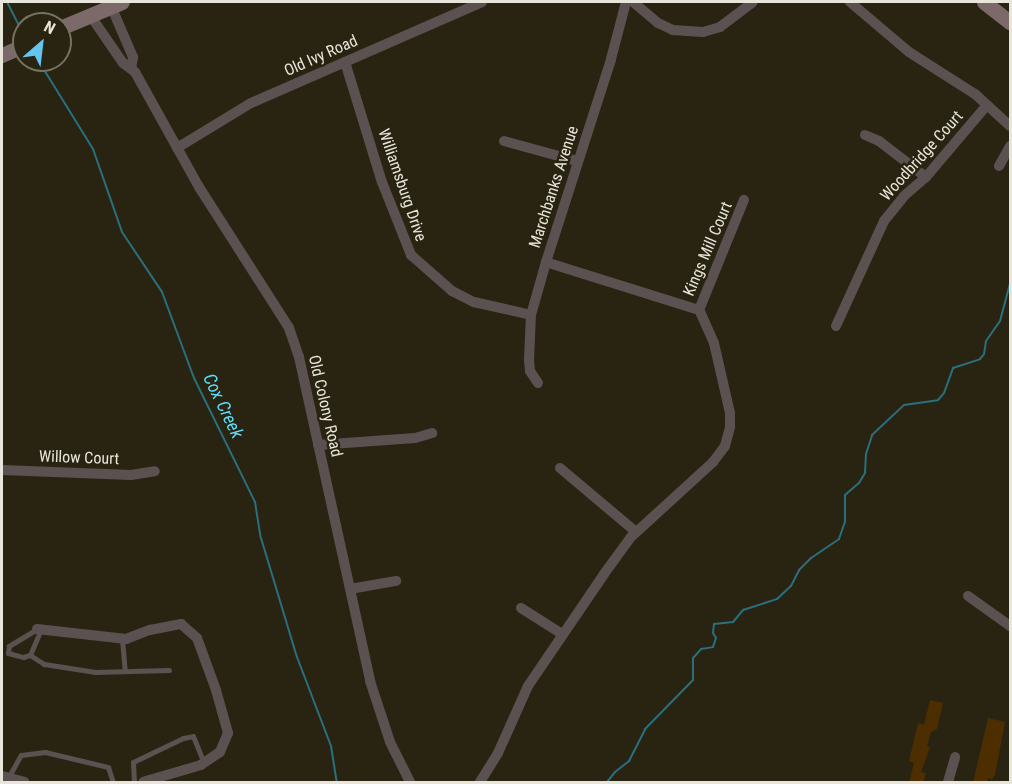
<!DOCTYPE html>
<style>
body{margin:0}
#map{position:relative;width:1012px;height:784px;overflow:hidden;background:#292412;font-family:"Roboto Condensed",sans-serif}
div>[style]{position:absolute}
.stream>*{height:2px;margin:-1px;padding:0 1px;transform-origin:1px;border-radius:1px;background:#296f7d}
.building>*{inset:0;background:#4d2e01}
.lane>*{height:5px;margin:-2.5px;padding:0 2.5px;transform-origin:2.5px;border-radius:2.5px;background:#5c5151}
.street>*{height:10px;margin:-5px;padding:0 5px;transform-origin:5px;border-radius:5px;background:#5c5151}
.secondary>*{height:15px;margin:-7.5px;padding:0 7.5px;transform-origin:7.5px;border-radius:7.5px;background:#7b6a69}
span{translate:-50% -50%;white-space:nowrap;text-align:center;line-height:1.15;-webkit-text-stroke:5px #292412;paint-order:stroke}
.street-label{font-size:16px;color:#e8e6da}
.water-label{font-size:18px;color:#5cdffb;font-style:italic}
.frame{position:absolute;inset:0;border:3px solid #e8e6da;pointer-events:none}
.north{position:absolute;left:12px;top:12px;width:60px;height:60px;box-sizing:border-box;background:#292412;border:2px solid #757262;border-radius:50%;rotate:28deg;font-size:16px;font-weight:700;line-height:24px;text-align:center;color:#e8e6da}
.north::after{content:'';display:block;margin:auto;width:21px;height:27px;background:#64c5ee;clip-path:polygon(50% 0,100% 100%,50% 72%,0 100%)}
</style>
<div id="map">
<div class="stream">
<i style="left:7px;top:2px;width:38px;rotate:63deg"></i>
<i style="left:38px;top:60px;width:105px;rotate:58.3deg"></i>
<i style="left:93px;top:149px;width:88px;rotate:70.7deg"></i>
<i style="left:122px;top:232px;width:72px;rotate:56.3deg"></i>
<i style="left:162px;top:292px;width:92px;rotate:69.6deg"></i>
<i style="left:194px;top:378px;width:138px;rotate:63.8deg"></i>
<i style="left:255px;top:502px;width:36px;rotate:81deg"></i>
<i style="left:261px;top:538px;width:124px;rotate:73.2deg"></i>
<i style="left:297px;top:657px;width:95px;rotate:69.1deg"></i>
<i style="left:331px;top:746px;width:36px;rotate:81deg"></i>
<i style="left:607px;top:782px;width:13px;rotate:-51deg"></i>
<i style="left:615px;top:772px;width:18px;rotate:-38deg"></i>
<i style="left:629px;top:761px;width:36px;rotate:-63deg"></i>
<i style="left:645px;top:729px;width:69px;rotate:-45.6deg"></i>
<i style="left:693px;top:680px;width:22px;rotate:-90deg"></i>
<i style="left:693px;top:658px;width:12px;rotate:-48deg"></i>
<i style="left:701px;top:649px;width:12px;rotate:-9deg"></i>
<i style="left:713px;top:647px;width:9px;rotate:-72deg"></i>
<i style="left:716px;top:638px;width:6px;rotate:-121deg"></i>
<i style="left:713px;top:633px;width:9px;rotate:-84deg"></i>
<i style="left:714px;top:624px;width:19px;rotate:-6deg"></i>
<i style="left:733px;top:622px;width:16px;rotate:-50deg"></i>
<i style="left:743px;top:610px;width:36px;rotate:-18deg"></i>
<i style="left:777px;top:599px;width:19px;rotate:-43deg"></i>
<i style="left:791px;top:586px;width:18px;rotate:-63deg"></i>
<i style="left:799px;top:570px;width:17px;rotate:-45deg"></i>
<i style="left:811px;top:558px;width:34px;rotate:-34deg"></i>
<i style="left:839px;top:539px;width:18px;rotate:-71deg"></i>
<i style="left:845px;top:522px;width:27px;rotate:-90deg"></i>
<i style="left:845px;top:495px;width:18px;rotate:-41deg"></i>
<i style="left:859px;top:483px;width:12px;rotate:-59deg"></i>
<i style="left:865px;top:473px;width:19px;rotate:-87deg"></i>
<i style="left:866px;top:454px;width:20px;rotate:-72deg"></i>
<i style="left:872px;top:435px;width:44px;rotate:-43.2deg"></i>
<i style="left:904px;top:405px;width:34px;rotate:-8deg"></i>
<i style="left:938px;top:400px;width:9px;rotate:-49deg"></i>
<i style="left:944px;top:393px;width:27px;rotate:-70deg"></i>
<i style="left:953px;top:368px;width:28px;rotate:-18deg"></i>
<i style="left:980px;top:359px;width:6px;rotate:-51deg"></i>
<i style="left:984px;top:354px;width:13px;rotate:-81deg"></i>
<i style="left:986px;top:341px;width:24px;rotate:-55deg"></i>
<i style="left:1000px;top:321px;width:39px;rotate:-75deg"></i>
</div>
<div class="building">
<i style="clip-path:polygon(930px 700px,943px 703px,937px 729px,931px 732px,927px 746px,930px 747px,921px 772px,926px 773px,923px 783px,909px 783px,914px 763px,909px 761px,918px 723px,924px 725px)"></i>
<i style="clip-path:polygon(988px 718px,1005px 722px,995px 775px,992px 779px,988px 778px,987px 783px,973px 783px)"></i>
</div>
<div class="lane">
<i style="left:37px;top:629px;width:33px;rotate:149deg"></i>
<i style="left:9px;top:646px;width:7px;rotate:98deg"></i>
<i style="left:8px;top:653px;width:16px;rotate:15deg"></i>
<i style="left:23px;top:657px;width:7px;rotate:-16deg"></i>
<i style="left:30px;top:655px;width:28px;rotate:-67deg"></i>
<i style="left:122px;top:639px;width:32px;rotate:85deg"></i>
<i style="left:30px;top:655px;width:17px;rotate:33deg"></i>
<i style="left:44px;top:664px;width:52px;rotate:8.9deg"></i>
<i style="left:95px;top:672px;width:74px;rotate:-1.5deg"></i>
<i style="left:8px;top:778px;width:26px;rotate:-61deg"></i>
<i style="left:21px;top:755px;width:24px;rotate:-7deg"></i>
<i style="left:45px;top:752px;width:65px;rotate:13.4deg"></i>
<i style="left:108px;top:767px;width:16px;rotate:72deg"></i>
<i style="left:134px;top:782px;width:20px;rotate:-93deg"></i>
<i style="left:133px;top:762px;width:55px;rotate:-25.6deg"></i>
<i style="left:183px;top:738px;width:10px;rotate:-11deg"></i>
<i style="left:193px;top:736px;width:29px;rotate:68deg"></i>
</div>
<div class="street">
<i style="left:633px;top:2px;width:33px;rotate:40deg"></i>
<i style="left:658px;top:23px;width:17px;rotate:25deg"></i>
<i style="left:673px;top:30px;width:30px;rotate:4deg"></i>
<i style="left:703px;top:32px;width:18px;rotate:-16deg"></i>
<i style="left:720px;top:27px;width:41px;rotate:-37.1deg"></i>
<i style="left:850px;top:2px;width:77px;rotate:40.3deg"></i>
<i style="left:909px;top:52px;width:78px;rotate:32.5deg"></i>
<i style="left:975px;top:94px;width:47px;rotate:42.4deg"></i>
<i style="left:111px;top:6px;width:56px;rotate:66.7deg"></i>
<i style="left:133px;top:57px;width:12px;rotate:99deg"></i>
<i style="left:90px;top:15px;width:58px;rotate:55.5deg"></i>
<i style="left:123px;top:63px;width:15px;rotate:37deg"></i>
<i style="left:135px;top:72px;width:132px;rotate:60.9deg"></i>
<i style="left:199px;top:187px;width:167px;rotate:57.4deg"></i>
<i style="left:289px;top:328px;width:31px;rotate:71deg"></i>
<i style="left:299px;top:357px;width:332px;rotate:77.6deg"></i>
<i style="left:370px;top:681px;width:64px;rotate:71.8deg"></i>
<i style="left:390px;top:742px;width:45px;rotate:63.4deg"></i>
<i style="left:345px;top:62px;width:126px;rotate:72.9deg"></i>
<i style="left:382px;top:182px;width:79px;rotate:68.3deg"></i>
<i style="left:411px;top:255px;width:55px;rotate:41.3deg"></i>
<i style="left:452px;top:291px;width:25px;rotate:27deg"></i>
<i style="left:474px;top:302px;width:58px;rotate:12.8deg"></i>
<i style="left:865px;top:135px;width:15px;rotate:23deg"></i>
<i style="left:879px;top:141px;width:59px;rotate:37.5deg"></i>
<i style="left:504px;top:141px;width:76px;rotate:15.3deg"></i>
<i style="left:177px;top:148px;width:87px;rotate:-31.3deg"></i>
<i style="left:251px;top:103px;width:252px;rotate:-23.6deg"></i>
<i style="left:999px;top:166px;width:23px;rotate:-61deg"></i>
<i style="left:699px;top:310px;width:119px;rotate:-67.8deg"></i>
<i style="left:836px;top:326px;width:115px;rotate:-65.4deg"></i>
<i style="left:884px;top:221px;width:32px;rotate:-51deg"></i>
<i style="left:904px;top:196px;width:29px;rotate:-41deg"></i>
<i style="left:926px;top:177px;width:94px;rotate:-49.7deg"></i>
<i style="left:538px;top:383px;width:14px;rotate:-124deg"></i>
<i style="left:530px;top:371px;width:11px;rotate:-95deg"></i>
<i style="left:529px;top:360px;width:45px;rotate:-87.5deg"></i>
<i style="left:531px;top:315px;width:55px;rotate:-74.2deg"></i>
<i style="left:546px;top:262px;width:213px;rotate:-72.2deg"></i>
<i style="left:611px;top:59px;width:59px;rotate:-75.3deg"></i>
<i style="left:318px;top:445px;width:97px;rotate:-4.1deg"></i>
<i style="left:415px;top:438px;width:18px;rotate:-16deg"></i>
<i style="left:560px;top:468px;width:99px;rotate:40.1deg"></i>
<i style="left:2px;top:470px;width:129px;rotate:2.2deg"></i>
<i style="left:131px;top:475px;width:24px;rotate:-9deg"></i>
<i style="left:350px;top:589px;width:47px;rotate:-9.9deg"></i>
<i style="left:968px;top:596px;width:52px;rotate:35.5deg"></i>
<i style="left:521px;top:608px;width:49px;rotate:32.4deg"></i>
<i style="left:37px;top:629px;width:90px;rotate:6.4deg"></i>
<i style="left:126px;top:639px;width:26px;rotate:-21deg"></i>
<i style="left:150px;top:630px;width:32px;rotate:-11deg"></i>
<i style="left:181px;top:624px;width:21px;rotate:41deg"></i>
<i style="left:197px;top:638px;width:55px;rotate:69.9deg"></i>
<i style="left:216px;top:690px;width:45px;rotate:74.4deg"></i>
<i style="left:228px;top:733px;width:21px;rotate:113deg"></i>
<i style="left:220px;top:752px;width:23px;rotate:146deg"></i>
<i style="left:201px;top:765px;width:60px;rotate:163.7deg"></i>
<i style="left:2px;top:776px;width:23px;rotate:15deg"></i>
<i style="left:480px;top:782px;width:34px;rotate:-58deg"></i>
<i style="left:498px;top:753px;width:73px;rotate:-65.9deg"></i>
<i style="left:528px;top:686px;width:135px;rotate:-55.8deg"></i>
<i style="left:604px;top:574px;width:46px;rotate:-53.9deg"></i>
<i style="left:631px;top:537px;width:111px;rotate:-42.4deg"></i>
<i style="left:713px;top:462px;width:20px;rotate:-53deg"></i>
<i style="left:725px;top:446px;width:20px;rotate:-75deg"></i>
<i style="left:730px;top:427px;width:14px;rotate:-90deg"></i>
<i style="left:730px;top:413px;width:72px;rotate:-102.9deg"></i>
<i style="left:714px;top:343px;width:36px;rotate:-114deg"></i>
<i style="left:699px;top:310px;width:160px;rotate:-162.6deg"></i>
<i style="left:948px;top:782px;width:26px;rotate:-74deg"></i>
</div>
<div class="secondary">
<i style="left:984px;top:2px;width:33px;rotate:38deg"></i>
<i style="left:60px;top:28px;width:67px;rotate:-22.8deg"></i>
<i style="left:2px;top:55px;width:24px;rotate:-24deg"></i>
</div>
<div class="street-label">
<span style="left:321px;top:56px;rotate:-24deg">Old Ivy Road</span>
<span style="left:922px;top:156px;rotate:-48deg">Woodbridge Court</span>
<span style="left:402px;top:185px;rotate:71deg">Williamsburg Drive</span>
<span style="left:554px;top:187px;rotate:-72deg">Marchbanks Avenue</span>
<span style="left:708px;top:249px;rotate:-67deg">Kings Mill Court</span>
<span style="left:325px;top:406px;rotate:77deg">Old Colony Road</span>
<span style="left:79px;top:458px;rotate:2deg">Willow Court</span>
</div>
<div class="water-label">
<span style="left:223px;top:406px;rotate:64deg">Cox Creek</span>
</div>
<div class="frame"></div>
<div class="north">N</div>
</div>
